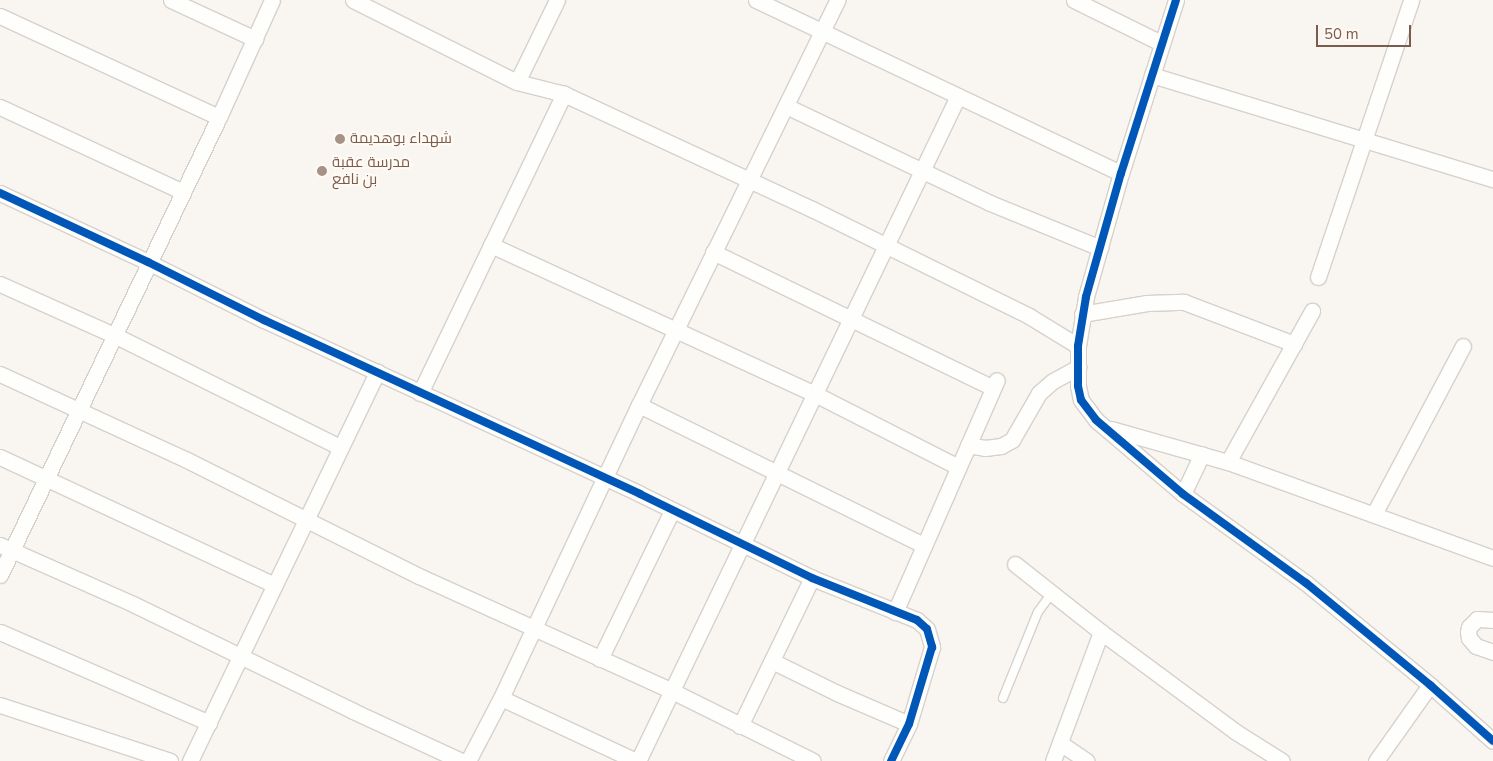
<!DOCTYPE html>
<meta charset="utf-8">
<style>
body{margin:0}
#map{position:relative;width:1493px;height:761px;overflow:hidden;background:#f9f5f0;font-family:"Nunito Sans",Cairo,sans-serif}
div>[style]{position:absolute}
.roads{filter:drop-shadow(1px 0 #d7d1cb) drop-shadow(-1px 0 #d7d1cb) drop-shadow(0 1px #d7d1cb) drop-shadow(0 -1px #d7d1cb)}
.lane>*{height:8px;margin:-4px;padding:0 4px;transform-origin:4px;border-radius:4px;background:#fefefd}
.street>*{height:15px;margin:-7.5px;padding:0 7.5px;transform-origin:7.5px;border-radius:7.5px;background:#fefefd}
.cycleway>*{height:8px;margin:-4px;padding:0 4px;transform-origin:4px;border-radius:4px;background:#0057b8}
.dots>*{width:14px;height:14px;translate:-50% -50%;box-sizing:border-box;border:2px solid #fffaf3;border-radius:50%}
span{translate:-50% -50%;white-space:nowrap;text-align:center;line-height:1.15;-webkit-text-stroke:4px #fffaf3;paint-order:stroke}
.poi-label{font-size:15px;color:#7a5c4d}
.left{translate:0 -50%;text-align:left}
.scale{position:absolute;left:1316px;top:25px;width:95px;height:22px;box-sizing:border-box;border:2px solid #7a5c4d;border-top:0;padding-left:6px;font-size:15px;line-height:18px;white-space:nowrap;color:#7a5c4d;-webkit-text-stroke:4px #fffaf3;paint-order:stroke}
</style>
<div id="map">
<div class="roads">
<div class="lane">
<i style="left:1003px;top:698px;width:93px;rotate:-67.9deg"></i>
<i style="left:1038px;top:612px;width:24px;rotate:-54deg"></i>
</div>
<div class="street">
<i style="left:171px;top:0;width:93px;rotate:24.9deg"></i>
<i style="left:353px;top:0;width:183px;rotate:26.6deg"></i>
<i style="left:517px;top:82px;width:49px;rotate:14.3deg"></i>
<i style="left:564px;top:94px;width:273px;rotate:24.9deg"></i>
<i style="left:812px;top:209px;width:242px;rotate:26.2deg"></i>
<i style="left:1029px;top:316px;width:57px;rotate:31.5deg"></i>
<i style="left:756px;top:0;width:404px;rotate:25.4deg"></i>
<i style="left:1074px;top:0;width:97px;rotate:26.3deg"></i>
<i style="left:1176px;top:0;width:182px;rotate:107.6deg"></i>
<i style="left:1121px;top:173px;width:129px;rotate:105.8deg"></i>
<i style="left:1086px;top:297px;width:50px;rotate:99.3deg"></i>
<i style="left:1078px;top:346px;width:40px;rotate:90deg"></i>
<i style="left:1078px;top:386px;width:14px;rotate:78deg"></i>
<i style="left:1081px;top:400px;width:25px;rotate:53deg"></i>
<i style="left:1096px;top:420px;width:114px;rotate:40.4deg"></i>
<i style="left:1183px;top:494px;width:152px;rotate:35.9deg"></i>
<i style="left:1306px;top:583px;width:161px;rotate:39.4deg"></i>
<i style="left:1430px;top:685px;width:84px;rotate:41.6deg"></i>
<i style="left:0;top:16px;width:241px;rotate:24.8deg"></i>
<i style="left:1152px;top:75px;width:357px;rotate:17deg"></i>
<i style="left:517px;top:82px;width:91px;rotate:-64deg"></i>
<i style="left:786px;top:106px;width:226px;rotate:25.4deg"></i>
<i style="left:990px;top:203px;width:119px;rotate:22.2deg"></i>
<i style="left:0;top:107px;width:202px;rotate:24.9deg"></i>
<i style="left:0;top:193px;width:163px;rotate:25deg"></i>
<i style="left:148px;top:262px;width:130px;rotate:26.6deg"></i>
<i style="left:264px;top:320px;width:414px;rotate:24.8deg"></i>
<i style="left:640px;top:494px;width:191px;rotate:26deg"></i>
<i style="left:812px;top:578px;width:113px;rotate:21.8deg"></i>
<i style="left:917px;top:620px;width:13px;rotate:42deg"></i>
<i style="left:927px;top:629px;width:19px;rotate:74deg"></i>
<i style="left:932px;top:647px;width:80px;rotate:106.6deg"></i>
<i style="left:909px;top:724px;width:41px;rotate:115.9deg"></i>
<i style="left:491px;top:245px;width:357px;rotate:24.7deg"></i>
<i style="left:815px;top:394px;width:161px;rotate:27deg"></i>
<i style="left:713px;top:252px;width:311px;rotate:25.9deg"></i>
<i style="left:1318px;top:277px;width:292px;rotate:-71.4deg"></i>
<i style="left:0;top:284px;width:125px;rotate:24.1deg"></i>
<i style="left:114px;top:335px;width:252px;rotate:26.4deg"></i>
<i style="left:1082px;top:314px;width:66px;rotate:-9.6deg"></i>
<i style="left:1147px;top:303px;width:37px;rotate:-2deg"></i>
<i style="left:1184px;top:302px;width:118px;rotate:20.9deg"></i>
<i style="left:0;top:374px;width:204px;rotate:24.7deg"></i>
<i style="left:185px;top:459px;width:262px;rotate:26.6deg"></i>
<i style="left:419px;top:576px;width:278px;rotate:24.4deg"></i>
<i style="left:672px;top:691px;width:157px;rotate:26.4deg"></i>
<i style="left:420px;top:393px;width:332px;rotate:-64.3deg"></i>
<i style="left:639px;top:405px;width:318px;rotate:26.2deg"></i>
<i style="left:1111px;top:429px;width:122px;rotate:15.8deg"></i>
<i style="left:1228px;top:462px;width:282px;rotate:19.9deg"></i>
<i style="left:968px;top:445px;width:17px;rotate:10deg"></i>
<i style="left:985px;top:448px;width:16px;rotate:-7deg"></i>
<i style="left:1001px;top:446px;width:13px;rotate:-29deg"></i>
<i style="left:1012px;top:440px;width:54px;rotate:-60.1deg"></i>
<i style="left:1039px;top:393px;width:18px;rotate:-41deg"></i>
<i style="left:1053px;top:381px;width:29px;rotate:-29deg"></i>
<i style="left:0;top:457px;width:303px;rotate:25deg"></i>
<i style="left:1228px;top:462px;width:173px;rotate:-60.9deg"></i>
<i style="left:1183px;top:494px;width:44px;rotate:-64.6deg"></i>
<i style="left:1374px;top:514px;width:190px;rotate:-62.1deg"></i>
<i style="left:0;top:545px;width:145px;rotate:23.9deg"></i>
<i style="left:133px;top:604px;width:245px;rotate:25.9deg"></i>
<i style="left:353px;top:711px;width:119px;rotate:24.8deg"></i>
<i style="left:1015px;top:564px;width:110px;rotate:38.3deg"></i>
<i style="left:1101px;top:632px;width:168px;rotate:36.5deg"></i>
<i style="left:1236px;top:732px;width:54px;rotate:32.2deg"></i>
<i style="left:0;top:575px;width:508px;rotate:-64.44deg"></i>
<i style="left:219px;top:117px;width:128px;rotate:-65.6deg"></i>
<i style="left:895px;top:612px;width:253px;rotate:-66.3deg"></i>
<i style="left:1493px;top:620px;width:16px;rotate:-176deg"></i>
<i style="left:1477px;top:619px;width:11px;rotate:135deg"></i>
<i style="left:1469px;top:627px;width:5px;rotate:101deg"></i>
<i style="left:1468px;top:632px;width:6px;rotate:81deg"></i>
<i style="left:1469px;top:638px;width:11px;rotate:49deg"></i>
<i style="left:1476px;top:646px;width:18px;rotate:19deg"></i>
<i style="left:0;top:632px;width:228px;rotate:23.5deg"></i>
<i style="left:600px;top:659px;width:165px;rotate:-64.1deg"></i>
<i style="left:772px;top:661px;width:72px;rotate:26.2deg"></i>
<i style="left:837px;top:693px;width:78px;rotate:23.3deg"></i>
<i style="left:501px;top:698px;width:149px;rotate:25deg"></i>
<i style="left:0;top:705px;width:179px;rotate:18.2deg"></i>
<i style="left:740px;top:726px;width:165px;rotate:-64.1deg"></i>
<i style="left:1060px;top:743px;width:32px;rotate:34deg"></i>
<i style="left:190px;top:761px;width:432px;rotate:-64.3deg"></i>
<i style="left:468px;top:761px;width:71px;rotate:-62.4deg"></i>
<i style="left:501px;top:698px;width:324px;rotate:-64.8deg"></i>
<i style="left:639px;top:405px;width:451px;rotate:-63.9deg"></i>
<i style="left:638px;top:761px;width:738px;rotate:-64.3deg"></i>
<i style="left:1053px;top:761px;width:138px;rotate:-69.6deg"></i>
<i style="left:1376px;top:761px;width:93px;rotate:-54.6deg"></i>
</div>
</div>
<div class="cycleway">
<i style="left:1176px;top:0;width:182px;rotate:107.6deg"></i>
<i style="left:1121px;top:173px;width:129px;rotate:105.8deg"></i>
<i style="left:1086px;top:297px;width:50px;rotate:99.3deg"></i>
<i style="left:1078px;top:346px;width:40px;rotate:90deg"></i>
<i style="left:1078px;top:386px;width:14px;rotate:78deg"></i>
<i style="left:1081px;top:400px;width:25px;rotate:53deg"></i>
<i style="left:1096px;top:420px;width:114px;rotate:40.4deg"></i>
<i style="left:1183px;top:494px;width:152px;rotate:35.9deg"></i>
<i style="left:1306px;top:583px;width:161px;rotate:39.4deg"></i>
<i style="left:1430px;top:685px;width:84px;rotate:41.6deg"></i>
<i style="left:0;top:193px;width:163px;rotate:25deg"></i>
<i style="left:148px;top:262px;width:130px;rotate:26.6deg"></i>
<i style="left:264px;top:320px;width:414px;rotate:24.8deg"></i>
<i style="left:640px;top:494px;width:191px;rotate:26deg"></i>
<i style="left:812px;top:578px;width:113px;rotate:21.8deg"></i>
<i style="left:917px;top:620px;width:13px;rotate:42deg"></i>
<i style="left:927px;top:629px;width:19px;rotate:74deg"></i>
<i style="left:932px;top:647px;width:80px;rotate:106.6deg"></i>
<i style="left:909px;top:724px;width:41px;rotate:115.9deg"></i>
</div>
<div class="dots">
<i style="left:340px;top:139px;background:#a69286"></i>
<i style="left:322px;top:171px;background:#a69286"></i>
</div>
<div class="poi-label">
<span class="left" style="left:350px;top:139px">شهداء بوهديمة</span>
<span class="left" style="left:332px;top:171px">مدرسة عقبة<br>بن نافع</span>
</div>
<div class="scale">50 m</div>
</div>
